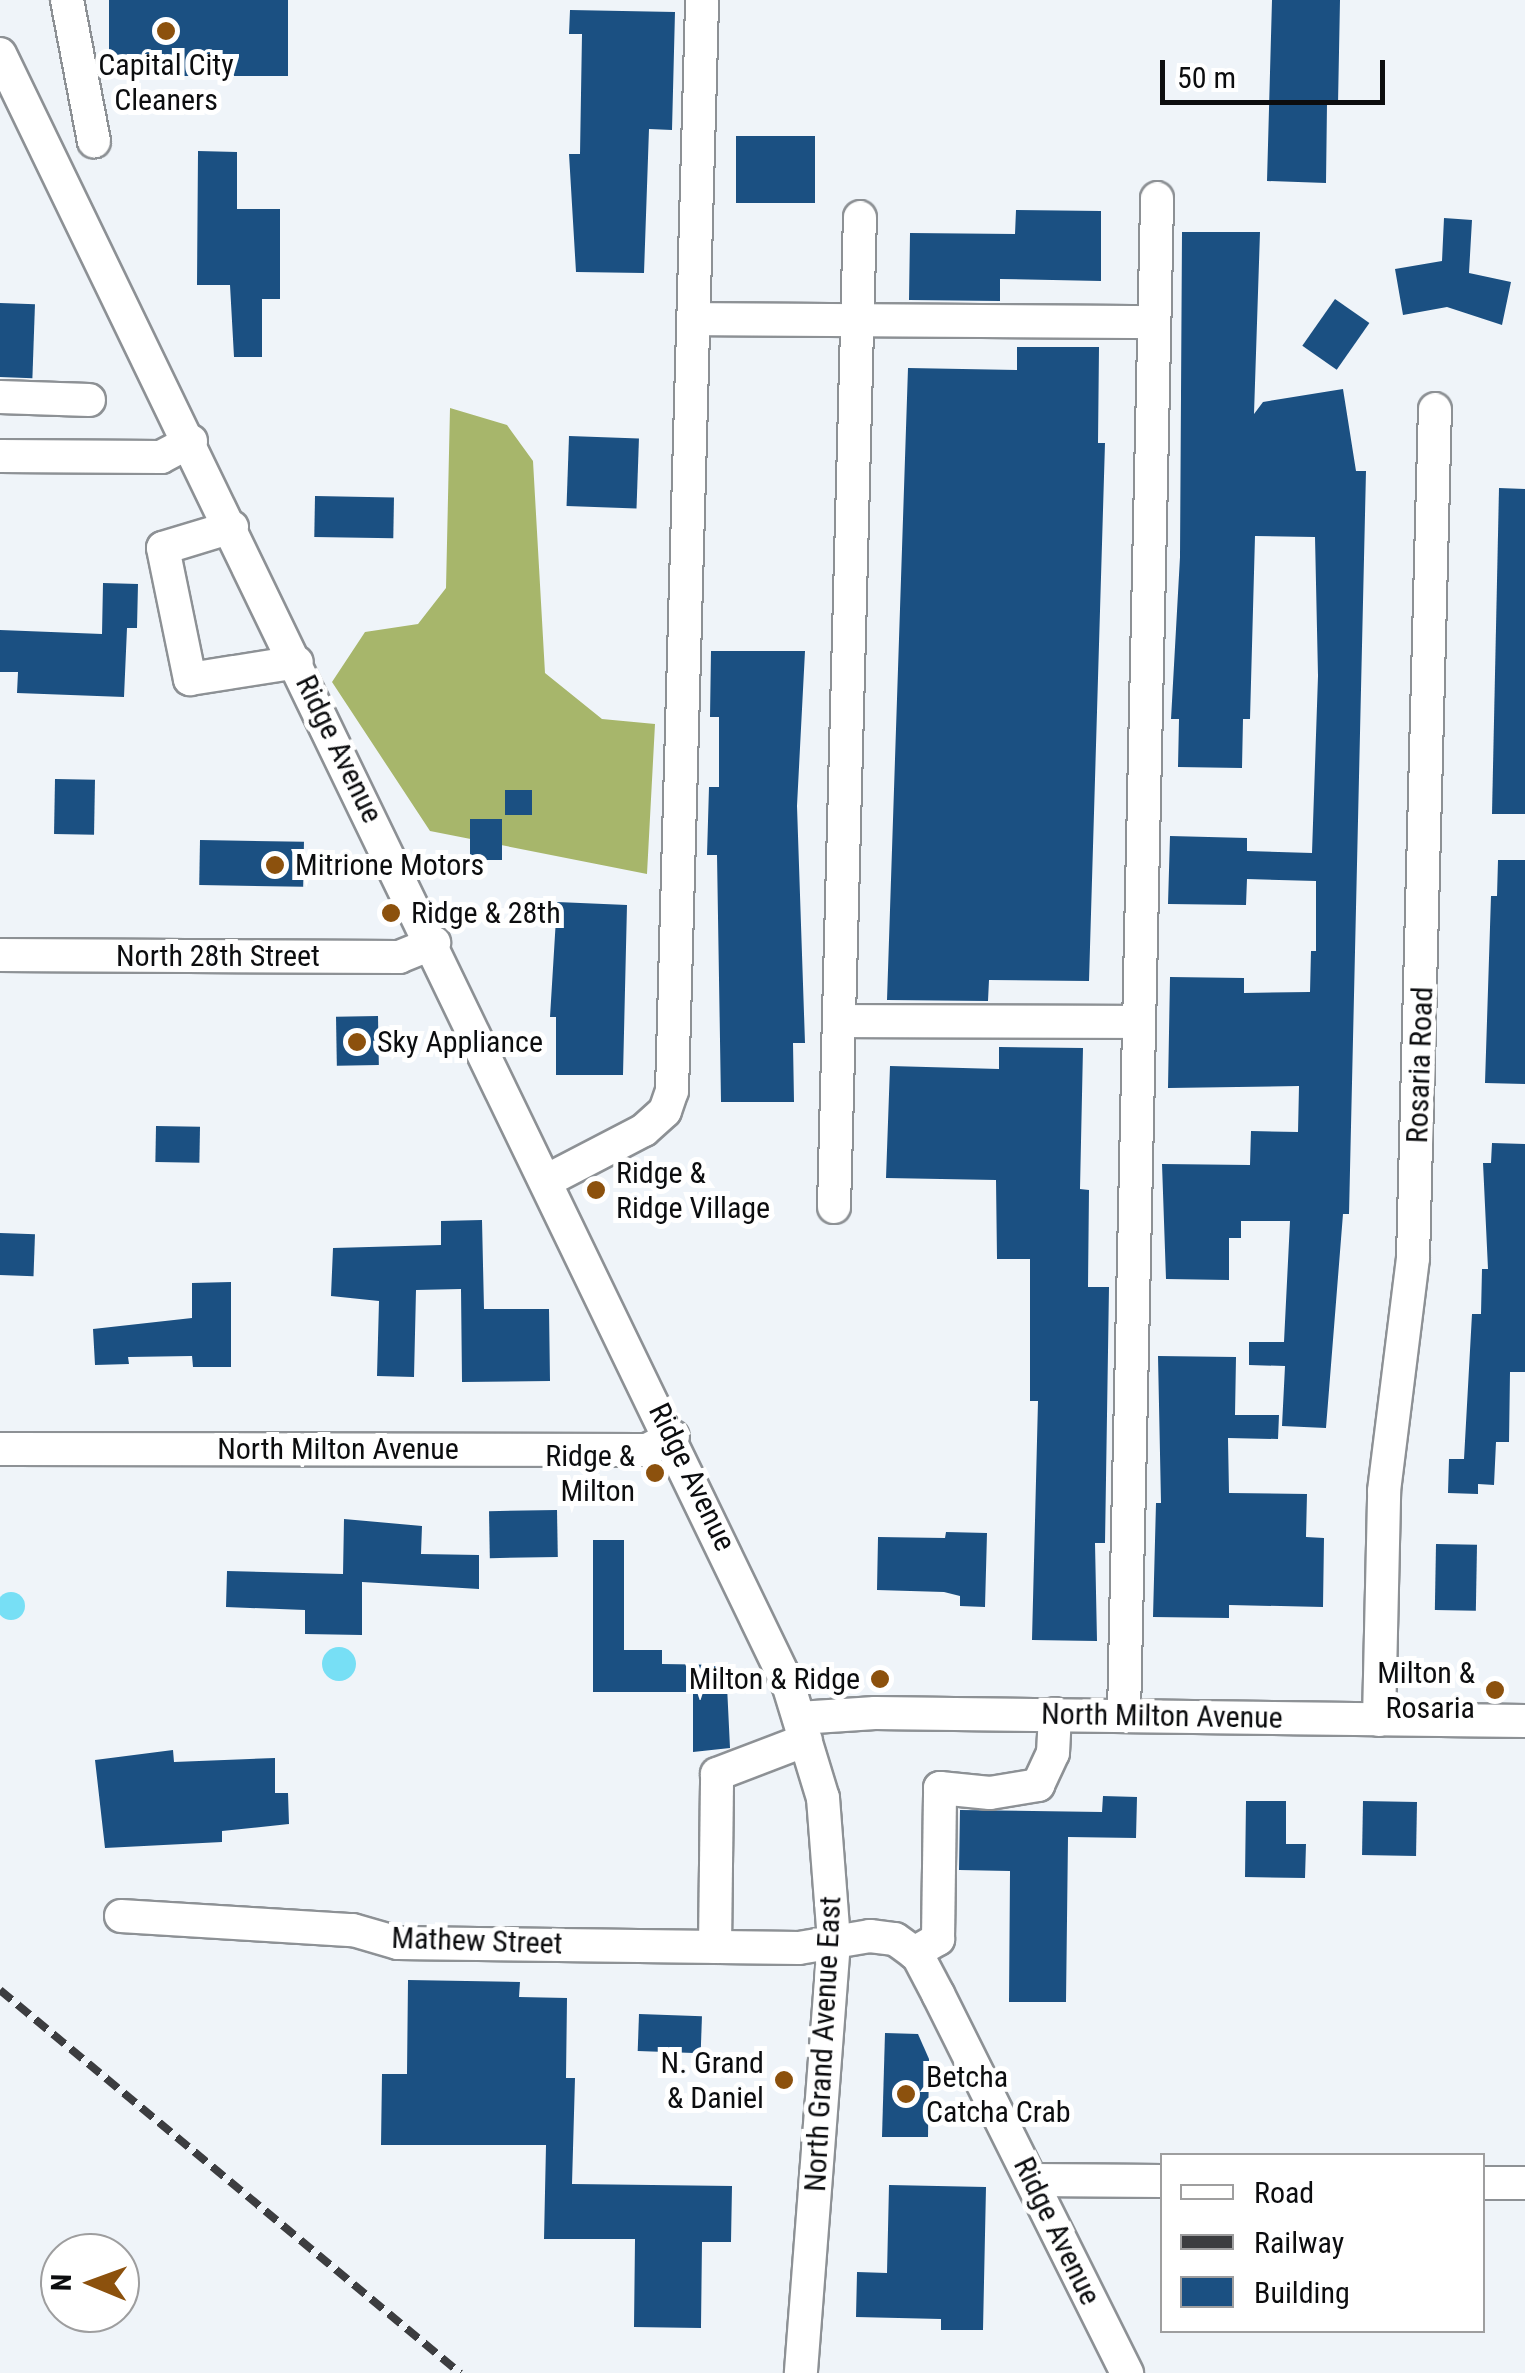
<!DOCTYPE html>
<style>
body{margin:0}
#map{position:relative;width:1525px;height:2373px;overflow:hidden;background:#eff4f9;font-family:"Roboto Condensed",sans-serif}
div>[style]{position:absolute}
.forest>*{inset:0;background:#a7b66b}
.water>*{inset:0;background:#77dff5}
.round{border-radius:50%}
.building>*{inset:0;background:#1b5082;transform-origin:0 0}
.roads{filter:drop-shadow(2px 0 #8d9195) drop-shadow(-2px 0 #8d9195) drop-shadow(0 2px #8d9195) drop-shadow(0 -2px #8d9195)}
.minor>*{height:32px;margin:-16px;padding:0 16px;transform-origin:16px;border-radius:16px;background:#fff}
.rail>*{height:8px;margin-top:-4px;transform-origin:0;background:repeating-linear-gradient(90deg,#3c3d40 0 15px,transparent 0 23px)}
.dots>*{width:28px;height:28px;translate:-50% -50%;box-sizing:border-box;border:5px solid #fff;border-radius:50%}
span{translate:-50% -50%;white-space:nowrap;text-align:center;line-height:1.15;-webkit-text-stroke:10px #fff;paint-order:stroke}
.poi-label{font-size:30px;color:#0c0d0f}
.left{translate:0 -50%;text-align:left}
.right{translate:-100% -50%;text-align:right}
.street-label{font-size:30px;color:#0c0d0f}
.legend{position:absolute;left:1160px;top:2153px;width:325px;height:180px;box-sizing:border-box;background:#fff;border:2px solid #9e9e9f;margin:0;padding:12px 18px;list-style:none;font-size:30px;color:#0c0d0f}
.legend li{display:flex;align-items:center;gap:20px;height:50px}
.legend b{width:50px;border:2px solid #9e9e9f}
.north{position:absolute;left:40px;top:2233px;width:100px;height:100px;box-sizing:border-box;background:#fff;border:2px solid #9e9e9f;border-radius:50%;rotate:271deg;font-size:28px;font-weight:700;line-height:40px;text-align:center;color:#0c0d0f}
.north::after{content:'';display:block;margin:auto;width:35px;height:45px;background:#8c510d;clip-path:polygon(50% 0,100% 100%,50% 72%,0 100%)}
.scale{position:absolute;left:1160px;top:60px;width:225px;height:45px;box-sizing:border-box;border:5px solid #0c0d0f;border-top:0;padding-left:12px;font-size:30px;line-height:35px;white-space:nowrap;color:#0c0d0f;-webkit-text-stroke:8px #fff;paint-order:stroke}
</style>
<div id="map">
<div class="forest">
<i style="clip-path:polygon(450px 408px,507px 425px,533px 461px,545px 673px,602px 719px,655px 724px,647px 874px,430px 831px,332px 682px,365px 632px,418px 624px,446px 588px)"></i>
</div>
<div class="water">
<i class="round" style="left:-3px;top:1592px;width:28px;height:28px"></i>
<i class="round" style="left:322px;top:1647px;width:34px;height:34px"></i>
</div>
<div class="building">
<i style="left:109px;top:0;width:179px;height:76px"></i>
<i style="clip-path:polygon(1272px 0,1340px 0,1338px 104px,1327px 104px,1326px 183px,1267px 181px)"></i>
<i style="clip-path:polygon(570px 10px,675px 12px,672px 130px,649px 129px,644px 273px,576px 272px,569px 154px,580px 154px,582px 34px,569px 34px)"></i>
<i style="left:736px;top:136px;width:79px;height:67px"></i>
<i style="clip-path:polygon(198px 151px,237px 152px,237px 209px,280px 209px,280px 299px,262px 299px,262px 357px,234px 357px,230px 285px,197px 285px)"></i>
<i style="clip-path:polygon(1016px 210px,1101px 211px,1101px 281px,1000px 279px,1000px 301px,909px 300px,910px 233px,1015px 234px)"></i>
<i style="clip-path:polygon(1444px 218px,1472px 220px,1469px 273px,1511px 282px,1502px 325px,1447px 307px,1403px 315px,1395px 269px,1442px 261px)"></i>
<i style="clip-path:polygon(1182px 232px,1260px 232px,1254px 414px,1263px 402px,1343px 389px,1356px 471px,1366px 471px,1349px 1214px,1343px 1214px,1326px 1428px,1282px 1426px,1285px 1366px,1249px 1365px,1249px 1342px,1284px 1342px,1290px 1221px,1241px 1221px,1241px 1238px,1229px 1238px,1229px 1280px,1166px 1279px,1162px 1164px,1250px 1165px,1251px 1131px,1298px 1132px,1299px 1086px,1168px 1088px,1170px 977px,1244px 978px,1244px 993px,1310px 992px,1311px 951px,1316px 951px,1316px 881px,1247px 879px,1246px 905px,1168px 904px,1170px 836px,1247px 838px,1247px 851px,1312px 853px,1318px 676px,1315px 537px,1255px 536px,1250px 719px,1243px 719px,1242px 768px,1178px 767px,1179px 719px,1171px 719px,1180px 557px)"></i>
<i style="left:1335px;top:299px;width:42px;height:57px;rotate:35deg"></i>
<i style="left:0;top:303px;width:35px;height:74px;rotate:2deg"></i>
<i style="clip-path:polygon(1017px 347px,1099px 347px,1098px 443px,1105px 443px,1089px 981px,989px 980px,988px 1001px,887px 1000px,908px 368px,1017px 370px)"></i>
<i style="left:569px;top:436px;width:70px;height:70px;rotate:2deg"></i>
<i style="clip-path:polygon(1499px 488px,1525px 489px,1525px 814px,1492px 814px)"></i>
<i style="left:315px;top:496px;width:79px;height:41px;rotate:1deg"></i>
<i style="clip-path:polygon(103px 583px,138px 584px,137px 628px,127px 628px,124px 697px,17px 693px,18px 672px,0 672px,0 630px,102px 634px)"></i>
<i style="clip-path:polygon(711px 651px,805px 651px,797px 806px,805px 1043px,793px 1043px,794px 1102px,721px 1102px,717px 855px,707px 855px,709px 787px,719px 787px,719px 717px,710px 717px)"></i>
<i style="left:55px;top:779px;width:40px;height:55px;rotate:1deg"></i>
<i style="left:505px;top:790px;width:27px;height:25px"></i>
<i style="left:470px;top:819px;width:32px;height:41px"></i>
<i style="left:200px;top:840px;width:104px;height:45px;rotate:1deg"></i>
<i style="clip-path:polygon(1498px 860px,1525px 860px,1525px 1084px,1485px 1083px,1491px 896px,1497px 896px)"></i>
<i style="clip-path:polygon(557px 902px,627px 905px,623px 1075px,556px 1075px,556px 1017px,550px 1017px)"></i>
<i style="left:378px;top:1016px;width:49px;height:42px;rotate:89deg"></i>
<i style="clip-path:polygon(999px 1047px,1083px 1048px,1080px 1189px,1089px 1190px,1088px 1287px,1109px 1287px,1105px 1543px,1095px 1543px,1097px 1641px,1032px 1640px,1038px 1401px,1030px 1401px,1030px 1259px,997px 1259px,996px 1180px,886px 1178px,890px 1066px,999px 1069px)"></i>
<i style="left:156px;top:1126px;width:44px;height:36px;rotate:1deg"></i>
<i style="clip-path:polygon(1492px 1143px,1525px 1144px,1525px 1372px,1510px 1372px,1509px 1442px,1496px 1442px,1494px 1485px,1478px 1484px,1478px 1494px,1448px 1493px,1449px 1459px,1464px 1459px,1472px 1314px,1481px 1314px,1482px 1269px,1488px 1269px,1483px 1163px,1491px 1163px)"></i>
<i style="clip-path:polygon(482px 1220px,484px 1309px,549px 1309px,550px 1381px,462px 1382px,461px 1289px,416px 1290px,414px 1377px,377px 1376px,379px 1301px,331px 1296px,333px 1248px,441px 1245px,441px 1221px)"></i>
<i style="left:0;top:1233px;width:35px;height:42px;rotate:2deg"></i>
<i style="clip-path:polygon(231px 1282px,231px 1367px,193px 1367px,192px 1356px,128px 1357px,129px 1364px,95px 1365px,93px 1329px,192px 1318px,192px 1283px)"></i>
<i style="clip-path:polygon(1158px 1356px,1236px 1357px,1235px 1415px,1279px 1415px,1278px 1439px,1228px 1438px,1229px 1493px,1307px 1494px,1306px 1537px,1324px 1538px,1323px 1607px,1229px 1605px,1229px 1618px,1153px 1617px,1156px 1503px,1161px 1503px)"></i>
<i style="left:557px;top:1510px;width:47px;height:68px;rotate:89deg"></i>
<i style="clip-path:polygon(344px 1519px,422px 1526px,421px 1554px,479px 1555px,479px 1589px,362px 1582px,362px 1635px,305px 1634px,305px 1610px,226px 1607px,227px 1571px,343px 1574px)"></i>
<i style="clip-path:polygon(946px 1532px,987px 1533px,985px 1607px,960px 1606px,960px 1596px,944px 1592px,877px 1590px,878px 1537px,945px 1538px)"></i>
<i style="clip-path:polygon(593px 1540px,624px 1540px,624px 1650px,662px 1650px,662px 1664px,726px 1665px,730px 1748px,693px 1752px,693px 1692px,593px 1692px)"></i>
<i style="left:1436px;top:1544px;width:41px;height:66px;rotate:1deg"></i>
<i style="clip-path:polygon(173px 1750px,174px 1762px,275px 1758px,275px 1793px,288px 1793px,289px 1824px,222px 1831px,222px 1842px,105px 1848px,95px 1760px)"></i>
<i style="clip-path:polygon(1103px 1796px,1137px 1797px,1136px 1838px,1068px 1837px,1066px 2002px,1009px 2002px,1010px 1871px,959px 1870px,960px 1810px,1102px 1812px)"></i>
<i style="clip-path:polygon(1246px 1801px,1286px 1801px,1286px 1844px,1306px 1844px,1305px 1878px,1245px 1877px)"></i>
<i style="left:1363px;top:1801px;width:54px;height:54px;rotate:1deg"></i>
<i style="clip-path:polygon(408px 1980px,520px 1982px,519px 1997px,567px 1998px,566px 2078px,575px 2078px,572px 2184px,732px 2186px,731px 2242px,702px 2242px,701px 2328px,634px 2327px,635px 2239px,544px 2239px,546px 2145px,381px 2145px,382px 2074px,407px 2074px)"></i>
<i style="left:639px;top:2014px;width:63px;height:37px;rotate:2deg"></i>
<i style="clip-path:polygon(885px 2033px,918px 2034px,929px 2059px,928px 2137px,882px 2137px)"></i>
<i style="clip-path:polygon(889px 2185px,986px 2187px,983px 2330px,941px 2330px,941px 2319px,856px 2317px,857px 2272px,887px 2273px)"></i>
</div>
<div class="roads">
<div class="minor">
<i style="left:67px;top:0;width:144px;rotate:79.2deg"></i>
<i style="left:0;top:54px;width:1814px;rotate:64.21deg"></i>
<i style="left:789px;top:1687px;width:116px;rotate:73deg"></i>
<i style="left:823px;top:1798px;width:144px;rotate:85.6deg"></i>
<i style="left:834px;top:1942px;width:432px;rotate:94.4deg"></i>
<i style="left:695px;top:319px;width:459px;rotate:0.4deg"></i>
<i style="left:0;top:397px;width:89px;rotate:1.9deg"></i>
<i style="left:0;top:456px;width:161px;rotate:0.4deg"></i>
<i style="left:161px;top:457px;width:34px;rotate:-28deg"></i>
<i style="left:232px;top:527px;width:72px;rotate:163.1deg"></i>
<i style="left:163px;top:548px;width:134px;rotate:78.4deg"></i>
<i style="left:190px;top:679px;width:108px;rotate:-9deg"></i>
<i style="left:0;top:955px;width:399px;rotate:0.3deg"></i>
<i style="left:399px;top:957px;width:38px;rotate:-22deg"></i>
<i style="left:839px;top:1021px;width:300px;rotate:0.2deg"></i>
<i style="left:548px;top:1180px;width:108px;rotate:-27.5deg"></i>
<i style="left:644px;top:1130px;width:28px;rotate:-42deg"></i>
<i style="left:665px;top:1111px;width:21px;rotate:-71deg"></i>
<i style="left:672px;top:1091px;width:1091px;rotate:-88.42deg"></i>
<i style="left:834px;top:1207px;width:990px;rotate:-88.5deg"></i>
<i style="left:0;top:1449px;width:647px;rotate:0.09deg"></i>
<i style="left:647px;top:1450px;width:29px;rotate:-27deg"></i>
<i style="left:1124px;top:1715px;width:1517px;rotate:-88.75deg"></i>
<i style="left:799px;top:1718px;width:76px;rotate:-3.8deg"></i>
<i style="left:875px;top:1713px;width:650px;rotate:0.71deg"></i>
<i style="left:1379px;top:1720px;width:229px;rotate:-88.7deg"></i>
<i style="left:1384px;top:1491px;width:235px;rotate:-82.9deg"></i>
<i style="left:1413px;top:1258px;width:849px;rotate:-88.52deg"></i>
<i style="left:121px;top:1916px;width:232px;rotate:3.5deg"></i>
<i style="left:353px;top:1930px;width:47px;rotate:16.1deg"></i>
<i style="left:398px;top:1943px;width:401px;rotate:0.7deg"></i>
<i style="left:799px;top:1948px;width:72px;rotate:-9.6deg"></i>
<i style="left:870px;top:1936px;width:25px;rotate:7deg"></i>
<i style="left:895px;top:1939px;width:29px;rotate:36deg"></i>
<i style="left:918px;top:1956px;width:43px;rotate:62.2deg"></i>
<i style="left:938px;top:1994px;width:424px;rotate:63.5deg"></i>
<i style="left:715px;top:1947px;width:173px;rotate:-89.3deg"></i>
<i style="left:717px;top:1774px;width:95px;rotate:-20.9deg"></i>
<i style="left:914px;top:1953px;width:28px;rotate:-30deg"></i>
<i style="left:938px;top:1939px;width:151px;rotate:-89.2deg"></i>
<i style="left:940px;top:1788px;width:50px;rotate:5.7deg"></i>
<i style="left:990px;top:1793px;width:49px;rotate:-9.5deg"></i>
<i style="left:1038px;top:1785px;width:35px;rotate:-65deg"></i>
<i style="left:1053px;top:1753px;width:39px;rotate:-87deg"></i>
<i style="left:1032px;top:2180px;width:130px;rotate:0.4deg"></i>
<i style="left:1482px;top:2183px;width:43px"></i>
</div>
</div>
<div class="rail">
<i style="left:0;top:1990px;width:599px;rotate:39.78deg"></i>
</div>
<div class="dots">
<i style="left:166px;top:31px;background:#8c510d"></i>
<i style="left:275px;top:865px;background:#8c510d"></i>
<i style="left:391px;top:913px;background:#8c510d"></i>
<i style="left:357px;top:1042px;background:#8c510d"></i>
<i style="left:596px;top:1190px;background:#8c510d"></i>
<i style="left:655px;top:1473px;background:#8c510d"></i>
<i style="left:880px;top:1679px;background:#8c510d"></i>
<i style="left:1495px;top:1690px;background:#8c510d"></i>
<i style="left:784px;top:2080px;background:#8c510d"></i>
<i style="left:906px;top:2094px;background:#8c510d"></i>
</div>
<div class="poi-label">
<span style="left:166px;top:82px">Capital City<br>Cleaners</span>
<span class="left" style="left:295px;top:865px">Mitrione Motors</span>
<span class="left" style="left:411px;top:913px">Ridge &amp; 28th</span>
<span class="left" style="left:377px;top:1042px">Sky Appliance</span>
<span class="left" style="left:616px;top:1190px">Ridge &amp;<br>Ridge Village</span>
<span class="right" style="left:635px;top:1473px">Ridge &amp;<br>Milton</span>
<span class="right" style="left:1475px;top:1690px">Milton &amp;<br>Rosaria</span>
<span class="right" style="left:860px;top:1679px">Milton &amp; Ridge</span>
<span class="right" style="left:764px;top:2080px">N. Grand<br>&amp; Daniel</span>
<span class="left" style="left:926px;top:2094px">Betcha<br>Catcha Crab</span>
</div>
<div class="street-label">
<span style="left:339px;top:749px;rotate:64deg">Ridge Avenue</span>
<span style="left:218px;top:956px">North 28th Street</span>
<span style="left:1420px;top:1065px;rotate:-88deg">Rosaria Road</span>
<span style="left:338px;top:1449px">North Milton Avenue</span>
<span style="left:692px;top:1477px;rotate:64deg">Ridge Avenue</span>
<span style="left:1162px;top:1716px;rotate:1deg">North Milton Avenue</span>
<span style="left:477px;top:1941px;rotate:2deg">Mathew Street</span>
<span style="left:823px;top:2044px;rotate:-87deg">North Grand Avenue East</span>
<span style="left:1057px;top:2231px;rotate:64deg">Ridge Avenue</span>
</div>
<ul class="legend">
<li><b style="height:12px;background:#fff"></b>Road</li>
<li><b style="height:12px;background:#3c3d40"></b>Railway</li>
<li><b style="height:28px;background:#1b5082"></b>Building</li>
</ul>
<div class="north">N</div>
<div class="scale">50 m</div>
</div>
